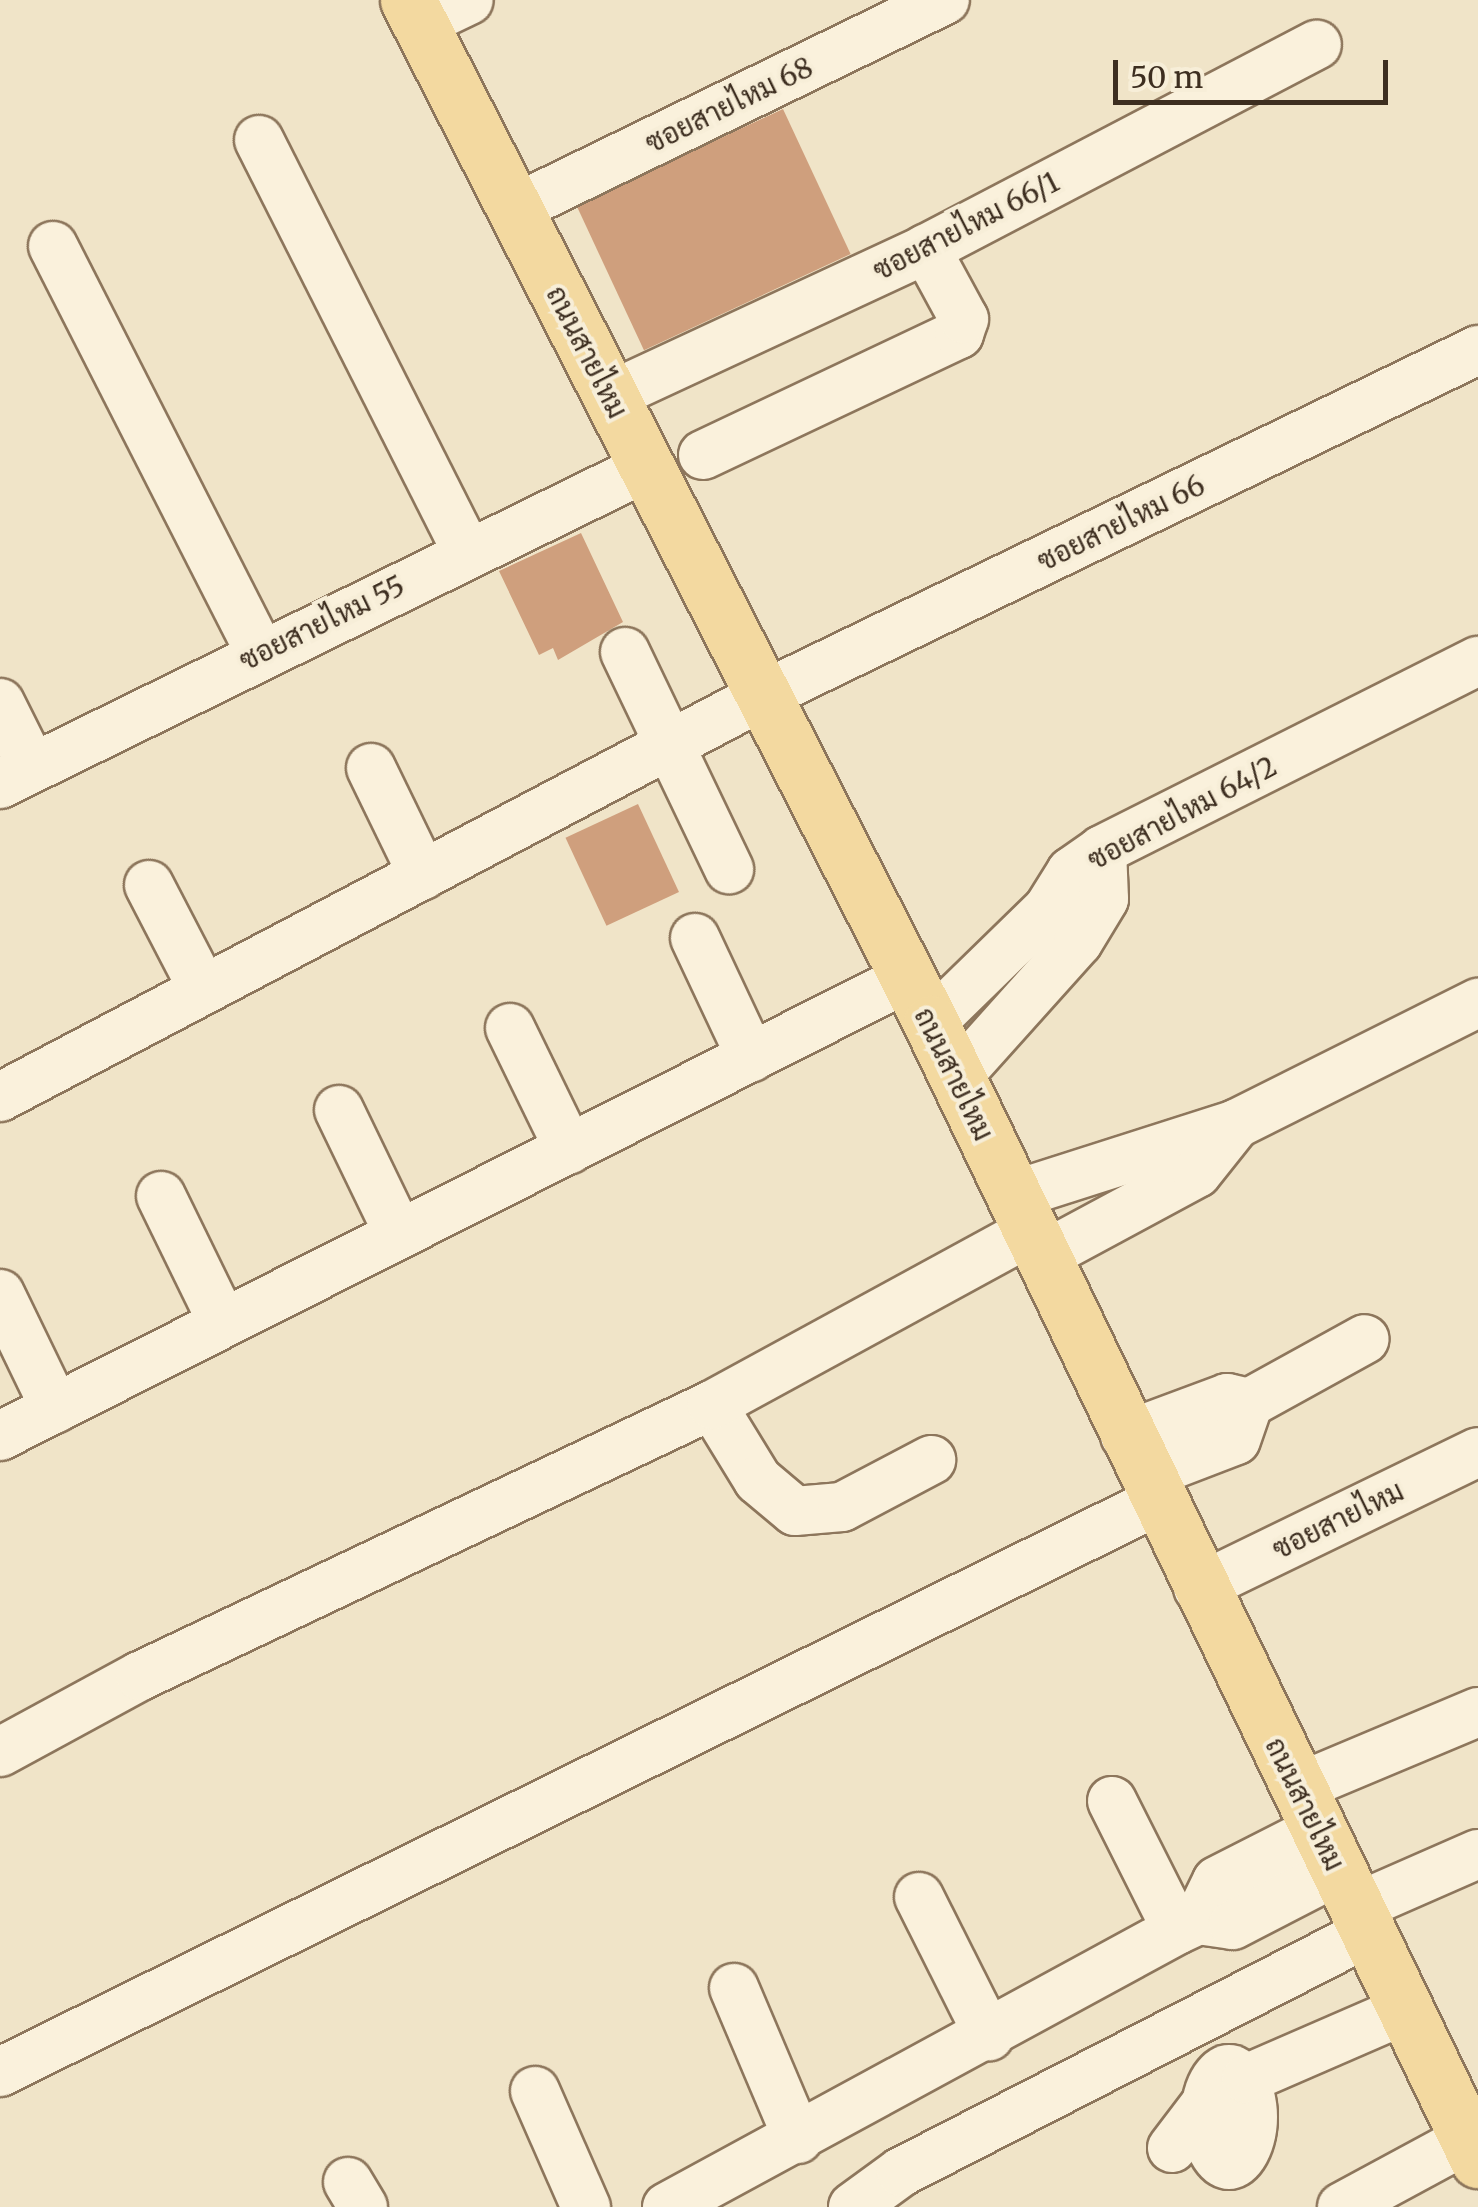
<!DOCTYPE html>
<meta charset="utf-8">
<style>
body{margin:0}
#map{position:relative;width:1478px;height:2207px;overflow:hidden;background:#f0e4c8;font-family:Merriweather,Sarabun,serif}
div>[style]{position:absolute}
.building>*{inset:0;background:#cf9f7d;transform-origin:0 0}
.roads{filter:drop-shadow(2px 0 #8d765c) drop-shadow(-2px 0 #8d765c) drop-shadow(0 2px #8d765c) drop-shadow(0 -2px #8d765c)}
.minor>*{height:48px;margin:-24px;padding:0 24px;transform-origin:24px;border-radius:24px;background:#faf1dc}
.minor>.ring{margin:-24px;padding:0;box-sizing:content-box;background:none;border:48px solid #faf1dc;border-radius:50%}
.major>*{height:55px;margin:-27.5px;padding:0 27.5px;transform-origin:27.5px;border-radius:27.5px;background:#f3d9a0}
span{translate:-50% -50%;white-space:nowrap;text-align:center;line-height:1.15;-webkit-text-stroke:8px #f7eed8;paint-order:stroke}
.street-label{font-size:28px;color:#3d2e20}
.scale{position:absolute;left:1113px;top:60px;width:275px;height:45px;box-sizing:border-box;border:5px solid #3d2e20;border-top:0;padding-left:12px;font-size:30px;line-height:35px;white-space:nowrap;color:#3d2e20;-webkit-text-stroke:8px #f7eed8;paint-order:stroke}
</style>
<div id="map">
<div class="building">
<i style="left:783px;top:109px;width:160px;height:228px;rotate:65deg"></i>
<i style="clip-path:polygon(581px 533px,623px 622px,558px 660px,553px 648px,539px 655px,499px 571px)"></i>
<i style="left:638px;top:804px;width:97px;height:80px;rotate:65deg"></i>
</div>
<div class="roads">
<div class="minor">
<i style="left:419px;top:24px;width:55px;rotate:-25.6deg"></i>
<i style="left:259px;top:140px;width:462px;rotate:63.2deg"></i>
<i style="left:514px;top:209px;width:479px;rotate:-25.9deg"></i>
<i style="left:53px;top:246px;width:457px;rotate:63deg"></i>
<i style="left:610px;top:396px;width:349px;rotate:-24.9deg"></i>
<i style="left:926px;top:249px;width:441px;rotate:-27.6deg"></i>
<i style="left:703px;top:455px;width:283px;rotate:-25.3deg"></i>
<i style="left:959px;top:334px;width:16px;rotate:-72deg"></i>
<i style="left:964px;top:319px;width:80px;rotate:-118.5deg"></i>
<i style="left:625px;top:652px;width:241px;rotate:64.4deg"></i>
<i style="left:0;top:703px;width:72px;rotate:63.4deg"></i>
<i style="left:371px;top:768px;width:119px;rotate:64.1deg"></i>
<i style="left:0;top:784px;width:720px;rotate:-26.1deg"></i>
<i style="left:149px;top:885px;width:117px;rotate:62.6deg"></i>
<i style="left:695px;top:938px;width:132px;rotate:64.8deg"></i>
<i style="left:931px;top:1023px;width:163px;rotate:-44.3deg"></i>
<i style="left:1048px;top:909px;width:44px;rotate:-58.1deg"></i>
<i style="left:1071px;top:872px;width:38px;rotate:-35deg"></i>
<i style="left:1102px;top:850px;width:421px;rotate:-26.7deg"></i>
<i style="left:510px;top:1028px;width:135px;rotate:64deg"></i>
<i style="left:955px;top:1079px;width:184px;rotate:-48.1deg"></i>
<i style="left:1078px;top:942px;width:50px;rotate:-58.8deg"></i>
<i style="left:1104px;top:899px;width:49px;rotate:-92.3deg"></i>
<i style="left:0;top:1097px;width:863px;rotate:-27.75deg"></i>
<i style="left:764px;top:695px;width:793px;rotate:-25.79deg"></i>
<i style="left:339px;top:1110px;width:138px;rotate:64.2deg"></i>
<i style="left:1014px;top:1195px;width:233px;rotate:-17.7deg"></i>
<i style="left:1236px;top:1124px;width:271px;rotate:-26.6deg"></i>
<i style="left:161px;top:1196px;width:141px;rotate:64deg"></i>
<i style="left:1041px;top:1257px;width:177px;rotate:-28.3deg"></i>
<i style="left:1197px;top:1173px;width:63px;rotate:-51.5deg"></i>
<i style="left:0;top:1294px;width:127px;rotate:64.2deg"></i>
<i style="left:712px;top:1405px;width:88px;rotate:58.5deg"></i>
<i style="left:758px;top:1480px;width:48px;rotate:40deg"></i>
<i style="left:795px;top:1511px;width:47px;rotate:-4.9deg"></i>
<i style="left:842px;top:1507px;width:101px;rotate:-27.8deg"></i>
<i style="left:0;top:1436px;width:1016px;rotate:-26.79deg"></i>
<i style="left:1125px;top:1436px;width:109px;rotate:-20.4deg"></i>
<i style="left:1227px;top:1398px;width:23px;rotate:13deg"></i>
<i style="left:1249px;top:1403px;width:132px;rotate:-28.9deg"></i>
<i style="left:1145px;top:1475px;width:97px;rotate:-21deg"></i>
<i style="left:1236px;top:1440px;width:39px;rotate:-71deg"></i>
<i style="left:1198px;top:1588px;width:311px;rotate:-25.9deg"></i>
<i style="left:0;top:1752px;width:159px;rotate:-28.5deg"></i>
<i style="left:140px;top:1676px;width:633px;rotate:-25.35deg"></i>
<i style="left:712px;top:1405px;width:361px;rotate:-28.6deg"></i>
<i style="left:1297px;top:1788px;width:196px;rotate:-22.8deg"></i>
<i style="left:1112px;top:1801px;width:144px;rotate:63.3deg"></i>
<i style="left:919px;top:1897px;width:156px;rotate:63.3deg"></i>
<i style="left:1357px;top:1907px;width:132px;rotate:-23.7deg"></i>
<i style="left:1198px;top:1920px;width:43px;rotate:-64deg"></i>
<i style="left:1217px;top:1881px;width:112px;rotate:-27deg"></i>
<i style="left:734px;top:1988px;width:164px;rotate:67deg"></i>
<i class="ring" style="left:1205px;top:2069px;width:-4px;height:-4px"></i>
<i style="left:0;top:2072px;width:1291px;rotate:-26.25deg"></i>
<i style="left:1246px;top:2079px;width:176px;rotate:-23.5deg"></i>
<i style="left:535px;top:2091px;width:127px;rotate:66.3deg"></i>
<i style="left:1172px;top:2148px;width:58px;rotate:-52.7deg"></i>
<i style="left:348px;top:2182px;width:29px;rotate:59deg"></i>
<i style="left:667px;top:2207px;width:580px;rotate:-28.51deg"></i>
<i style="left:1177px;top:1930px;width:23px;rotate:-25deg"></i>
<i style="left:1198px;top:1920px;width:35px;rotate:8deg"></i>
<i style="left:1233px;top:1925px;width:117px;rotate:-27.4deg"></i>
<i style="left:853px;top:2207px;width:59px;rotate:-36.1deg"></i>
<i style="left:901px;top:2172px;width:526px;rotate:-27.15deg"></i>
<i style="left:1342px;top:2207px;width:143px;rotate:-28.4deg"></i>
</div>
<div class="major">
<i style="left:408px;top:0;width:1149px;rotate:62.92deg"></i>
<i style="left:931px;top:1023px;width:1262px;rotate:64.31deg"></i>
</div>
</div>
<div class="street-label">
<span style="left:729px;top:105px;rotate:-26deg">ซอยสายไหม 68</span>
<span style="left:966px;top:226px;rotate:-27deg">ซอยสายไหม 66/1</span>
<span style="left:587px;top:352px;rotate:63deg">ถนนสายไหม</span>
<span style="left:1121px;top:523px;rotate:-26deg">ซอยสายไหม 66</span>
<span style="left:322px;top:623px;rotate:-26deg">ซอยสายไหม 55</span>
<span style="left:1182px;top:813px;rotate:-28deg">ซอยสายไหม 64/2</span>
<span style="left:954px;top:1074px;rotate:64deg">ถนนสายไหม</span>
<span style="left:1338px;top:1520px;rotate:-26deg">ซอยสายไหม</span>
<span style="left:1305px;top:1804px;rotate:64deg">ถนนสายไหม</span>
</div>
<div class="scale">50 m</div>
</div>
